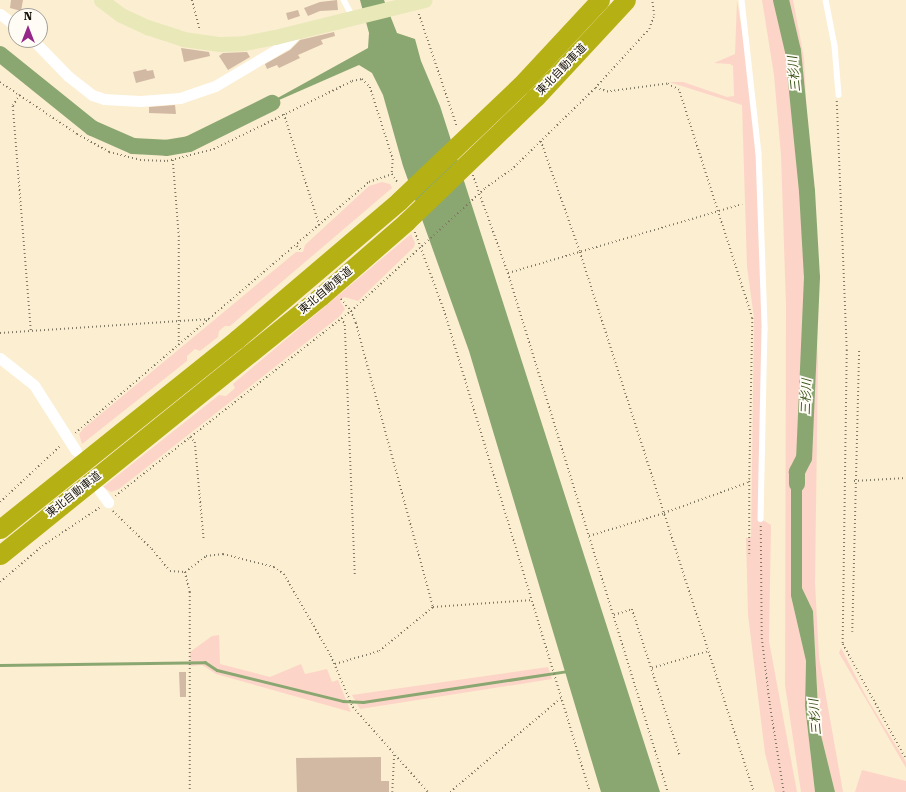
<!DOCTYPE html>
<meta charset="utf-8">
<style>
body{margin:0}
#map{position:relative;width:906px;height:792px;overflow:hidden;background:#fceed0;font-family:"Roboto Serif","Noto Sans JP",serif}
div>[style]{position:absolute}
.green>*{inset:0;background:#fcd5c8}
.water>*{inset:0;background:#8ba771}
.stream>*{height:2.5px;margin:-1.25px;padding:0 1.25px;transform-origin:1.25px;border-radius:1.25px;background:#8ba771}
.river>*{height:16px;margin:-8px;padding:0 8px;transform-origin:8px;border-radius:8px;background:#8ba771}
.building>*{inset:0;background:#d2b9a3}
.path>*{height:1.5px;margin-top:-0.75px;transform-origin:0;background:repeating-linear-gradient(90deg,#817864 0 1px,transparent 0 4px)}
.lane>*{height:5.5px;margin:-2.75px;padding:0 2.75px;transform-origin:2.75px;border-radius:2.75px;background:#fff}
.street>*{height:11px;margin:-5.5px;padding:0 5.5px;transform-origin:5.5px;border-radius:5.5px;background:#fff}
.secondary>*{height:15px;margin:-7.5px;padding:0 7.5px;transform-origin:7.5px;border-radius:7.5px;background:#e9e8b8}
.highway>*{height:19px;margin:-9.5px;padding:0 9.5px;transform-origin:9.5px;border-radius:9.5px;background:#b5b114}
span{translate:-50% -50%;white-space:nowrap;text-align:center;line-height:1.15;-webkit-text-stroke:3.5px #fffcf6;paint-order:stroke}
.street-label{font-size:11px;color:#191409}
.water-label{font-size:12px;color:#375118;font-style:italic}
.north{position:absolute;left:8px;top:8px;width:40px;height:40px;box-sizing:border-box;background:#fffcf6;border:1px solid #a39f97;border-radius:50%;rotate:0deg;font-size:11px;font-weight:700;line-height:16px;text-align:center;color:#191409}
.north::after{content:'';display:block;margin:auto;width:14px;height:18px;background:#952789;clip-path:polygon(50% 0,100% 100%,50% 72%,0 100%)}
</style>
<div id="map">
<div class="green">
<i style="clip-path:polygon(762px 0,793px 0,804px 58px,818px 362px,815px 583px,819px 657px,843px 792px,835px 792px,819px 727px,813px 611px,802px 588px,802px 462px,791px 471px,791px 596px,806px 661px,805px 706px,815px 792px,801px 792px,785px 685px,786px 306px,781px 155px,774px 75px)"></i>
<i style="clip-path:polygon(737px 1px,748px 67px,757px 153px,762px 324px,761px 519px,771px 525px,769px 641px,797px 792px,775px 792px,765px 753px,748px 615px,746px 538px,751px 538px,754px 318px,747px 267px,742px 105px,669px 82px,683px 82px,727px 97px,734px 96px,733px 66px,730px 64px,714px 63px,735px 54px)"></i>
<i style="clip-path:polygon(382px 182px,390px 184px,392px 188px,230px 326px,225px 326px,219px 331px,218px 337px,200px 351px,195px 349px,187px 356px,187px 361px,82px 444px,79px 434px,84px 428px,296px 252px,303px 252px,305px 245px,369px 186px)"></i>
<i style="clip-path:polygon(411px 234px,415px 243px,414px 247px,358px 301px,344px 297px,340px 301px,345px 309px,340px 316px,119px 489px,111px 492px,103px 487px,219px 395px,226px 396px,235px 388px,233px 384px)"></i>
<i style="clip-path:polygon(219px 635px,220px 664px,270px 677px,301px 664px,305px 674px,327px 669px,332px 682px,338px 680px,351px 712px,216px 674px,202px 665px,191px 666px,190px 652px,212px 636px)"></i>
<i style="clip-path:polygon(841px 648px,868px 700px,906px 762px,906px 768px,839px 653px)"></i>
<i style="clip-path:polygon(548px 667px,552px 679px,360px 709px,352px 695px)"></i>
<i style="clip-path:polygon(862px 770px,906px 781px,906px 792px,855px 792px)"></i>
</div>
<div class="water">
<i style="clip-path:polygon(360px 0,384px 0,397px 33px,415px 39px,421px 61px,440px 106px,660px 792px,601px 792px,469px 351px,403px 166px,383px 95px,372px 73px,359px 65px,252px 112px,368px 48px,369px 33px)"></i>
<i style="clip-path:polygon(800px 457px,802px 462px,802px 588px,813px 611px,819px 727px,835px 792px,815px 792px,805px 706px,806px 661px,791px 596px,791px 471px)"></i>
</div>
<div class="stream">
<i style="left:0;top:665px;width:205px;rotate:-0.8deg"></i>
<i style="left:205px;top:662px;width:14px;rotate:34deg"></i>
<i style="left:217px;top:670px;width:130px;rotate:13.8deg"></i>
<i style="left:343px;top:701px;width:20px;rotate:3deg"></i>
<i style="left:363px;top:702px;width:206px;rotate:-8.6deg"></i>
</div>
<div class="river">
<i style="left:781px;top:0;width:52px;rotate:76.8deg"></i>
<i style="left:793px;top:51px;width:141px;rotate:84.3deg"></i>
<i style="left:807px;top:191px;width:86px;rotate:86.7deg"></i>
<i style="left:812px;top:277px;width:181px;rotate:92.5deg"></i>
<i style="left:804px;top:458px;width:16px;rotate:117deg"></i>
<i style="left:797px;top:472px;width:12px;rotate:90deg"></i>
<i style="left:0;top:54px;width:118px;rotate:38.8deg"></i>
<i style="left:92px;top:128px;width:45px;rotate:23.7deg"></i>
<i style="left:133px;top:146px;width:33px;rotate:3deg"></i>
<i style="left:166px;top:148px;width:23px;rotate:-10deg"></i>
<i style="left:189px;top:144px;width:93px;rotate:-26.3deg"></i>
</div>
<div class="building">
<i style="clip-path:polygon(11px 0,23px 0,21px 11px,10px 8px)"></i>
<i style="clip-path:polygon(337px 0,338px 10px,320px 11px,308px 16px,304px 8px,320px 2px)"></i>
<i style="clip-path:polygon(298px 10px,300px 16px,288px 20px,286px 13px)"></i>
<i style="clip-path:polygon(334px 32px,335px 36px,321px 40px,323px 44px,298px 55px,300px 58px,279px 68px,277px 65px,267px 69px,265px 64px,290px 50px,300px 40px)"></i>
<i style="clip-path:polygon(181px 48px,209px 52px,210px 56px,184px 62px)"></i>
<i style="clip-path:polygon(247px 52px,250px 57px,228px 70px,219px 56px,223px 53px)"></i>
<i style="clip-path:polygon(146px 69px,147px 71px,153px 70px,155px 78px,136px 83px,133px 72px)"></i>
<i style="clip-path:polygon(175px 105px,176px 114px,149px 113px,149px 107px)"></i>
<i style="clip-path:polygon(179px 672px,186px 672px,186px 697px,180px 697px)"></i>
<i style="clip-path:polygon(381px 757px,381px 781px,389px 781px,389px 792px,297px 792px,296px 758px)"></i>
</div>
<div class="path">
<i style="left:192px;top:0;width:30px;rotate:75deg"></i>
<i style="left:419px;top:14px;width:118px;rotate:71.3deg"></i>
<i style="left:0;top:82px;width:93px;rotate:34deg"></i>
<i style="left:77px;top:134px;width:37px;rotate:29deg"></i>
<i style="left:109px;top:152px;width:32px;rotate:14deg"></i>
<i style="left:140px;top:160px;width:27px;rotate:2deg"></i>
<i style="left:167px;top:161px;width:49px;rotate:-14.3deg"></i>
<i style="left:214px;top:149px;width:154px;rotate:-26.2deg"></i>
<i style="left:352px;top:81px;width:10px;rotate:-11deg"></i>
<i style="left:362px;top:79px;width:11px;rotate:45deg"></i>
<i style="left:370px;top:87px;width:76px;rotate:72.3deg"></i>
<i style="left:393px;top:159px;width:15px;rotate:94deg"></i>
<i style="left:20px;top:95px;width:13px;rotate:122deg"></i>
<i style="left:13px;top:106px;width:225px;rotate:85.4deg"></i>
<i style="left:837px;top:101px;width:249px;rotate:87.7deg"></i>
<i style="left:847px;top:350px;width:294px;rotate:90.8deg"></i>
<i style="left:843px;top:644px;width:131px;rotate:61.3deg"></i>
<i style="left:284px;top:114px;width:119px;rotate:72.3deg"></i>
<i style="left:541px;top:141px;width:118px;rotate:70.6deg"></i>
<i style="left:580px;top:252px;width:567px;rotate:72.14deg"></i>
<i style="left:173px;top:160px;width:76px;rotate:85.5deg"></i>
<i style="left:179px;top:236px;width:108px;rotate:90deg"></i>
<i style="left:473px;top:175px;width:104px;rotate:70.3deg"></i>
<i style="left:508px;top:273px;width:543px;rotate:72.87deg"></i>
<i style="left:415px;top:232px;width:83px;rotate:69.6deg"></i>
<i style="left:444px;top:310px;width:504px;rotate:73.15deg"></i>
<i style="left:297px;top:246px;width:8px;rotate:45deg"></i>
<i style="left:508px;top:273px;width:244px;rotate:-16.4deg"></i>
<i style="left:341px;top:299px;width:16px;rotate:50deg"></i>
<i style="left:351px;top:311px;width:13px;rotate:67deg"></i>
<i style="left:356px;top:323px;width:294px;rotate:74.8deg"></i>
<i style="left:342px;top:318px;width:8px;rotate:67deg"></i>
<i style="left:345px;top:325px;width:251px;rotate:87.7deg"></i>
<i style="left:0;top:333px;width:210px;rotate:-3.8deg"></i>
<i style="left:75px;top:433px;width:387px;rotate:-40.5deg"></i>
<i style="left:369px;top:182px;width:24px;rotate:-19deg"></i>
<i style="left:392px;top:174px;width:11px;rotate:56deg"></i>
<i style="left:190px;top:437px;width:7px;rotate:45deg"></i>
<i style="left:195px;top:442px;width:98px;rotate:84.8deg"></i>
<i style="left:854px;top:481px;width:52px;rotate:-3.3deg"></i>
<i style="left:115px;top:496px;width:300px;rotate:-38.1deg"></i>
<i style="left:351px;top:311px;width:182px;rotate:-42.5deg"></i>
<i style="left:485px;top:188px;width:32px;rotate:-35deg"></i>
<i style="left:511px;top:170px;width:117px;rotate:-44.3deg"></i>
<i style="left:595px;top:88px;width:80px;rotate:-47.5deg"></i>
<i style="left:649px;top:29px;width:15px;rotate:-70deg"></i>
<i style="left:654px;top:15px;width:15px;rotate:-98deg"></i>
<i style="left:0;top:502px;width:82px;rotate:-43deg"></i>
<i style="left:113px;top:511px;width:54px;rotate:44.3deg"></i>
<i style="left:152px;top:549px;width:28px;rotate:51deg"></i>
<i style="left:170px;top:571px;width:15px;rotate:4deg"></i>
<i style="left:185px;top:572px;width:26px;rotate:-37deg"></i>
<i style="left:206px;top:556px;width:17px;rotate:-7deg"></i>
<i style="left:223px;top:554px;width:53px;rotate:14.3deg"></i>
<i style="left:274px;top:567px;width:12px;rotate:35deg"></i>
<i style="left:284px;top:574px;width:95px;rotate:60.2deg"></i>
<i style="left:331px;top:656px;width:56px;rotate:66.7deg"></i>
<i style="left:353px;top:707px;width:113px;rotate:48.6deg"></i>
<i style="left:761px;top:526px;width:112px;rotate:89.5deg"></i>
<i style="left:762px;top:638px;width:66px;rotate:83.1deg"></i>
<i style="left:770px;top:704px;width:89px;rotate:81deg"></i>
<i style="left:589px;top:536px;width:78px;rotate:-17deg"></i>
<i style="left:664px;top:513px;width:88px;rotate:-19.9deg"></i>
<i style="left:747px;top:483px;width:4px;rotate:-63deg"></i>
<i style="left:749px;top:479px;width:161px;rotate:-88.9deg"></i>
<i style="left:752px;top:318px;width:239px;rotate:-107.8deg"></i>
<i style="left:679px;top:90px;width:13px;rotate:-153deg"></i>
<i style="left:667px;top:84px;width:60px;rotate:172.3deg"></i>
<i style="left:608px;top:92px;width:14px;rotate:-163deg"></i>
<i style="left:749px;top:554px;width:73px;rotate:-90deg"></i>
<i style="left:185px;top:572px;width:21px;rotate:76deg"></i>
<i style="left:190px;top:592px;width:200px;rotate:90deg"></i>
<i style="left:0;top:582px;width:55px;rotate:-40.6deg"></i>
<i style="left:42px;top:546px;width:69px;rotate:-33.7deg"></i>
<i style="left:614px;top:615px;width:19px;rotate:-18deg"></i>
<i style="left:632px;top:609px;width:155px;rotate:71.9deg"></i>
<i style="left:852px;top:632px;width:283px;rotate:-88.6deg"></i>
<i style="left:335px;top:664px;width:46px;rotate:-16.5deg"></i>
<i style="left:379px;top:651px;width:70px;rotate:-39.2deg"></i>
<i style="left:433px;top:607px;width:100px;rotate:-4deg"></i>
<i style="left:652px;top:668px;width:59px;rotate:-16.9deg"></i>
<i style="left:392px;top:792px;width:38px;rotate:-87deg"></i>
<i style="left:450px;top:792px;width:145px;rotate:-40.3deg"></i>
</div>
<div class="lane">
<i style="left:344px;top:0;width:19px;rotate:62deg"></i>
<i style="left:742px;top:0;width:154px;rotate:83.7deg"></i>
<i style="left:759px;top:153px;width:176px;rotate:88deg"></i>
<i style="left:765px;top:329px;width:190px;rotate:91.2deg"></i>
<i style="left:826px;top:0;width:47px;rotate:78.9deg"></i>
<i style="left:835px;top:46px;width:49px;rotate:85.3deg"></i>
</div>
<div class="street">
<i style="left:0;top:14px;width:20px;rotate:37deg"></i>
<i style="left:33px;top:40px;width:50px;rotate:45.8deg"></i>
<i style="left:68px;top:76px;width:31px;rotate:38deg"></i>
<i style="left:92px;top:95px;width:13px;rotate:18deg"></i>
<i style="left:104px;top:99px;width:36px;rotate:3deg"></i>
<i style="left:140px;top:101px;width:40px;rotate:-4.3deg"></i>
<i style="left:180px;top:98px;width:37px;rotate:-19deg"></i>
<i style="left:215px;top:86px;width:82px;rotate:-30.6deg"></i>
<i style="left:286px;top:44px;width:17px;rotate:-45deg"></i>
<i style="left:0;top:358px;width:43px;rotate:38.5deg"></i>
<i style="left:34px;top:385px;width:78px;rotate:57.5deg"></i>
<i style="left:100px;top:491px;width:14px;rotate:54deg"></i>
</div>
<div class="secondary">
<i style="left:101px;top:0;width:25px;rotate:37deg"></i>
<i style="left:121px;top:15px;width:29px;rotate:25deg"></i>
<i style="left:147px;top:27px;width:38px;rotate:18deg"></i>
<i style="left:183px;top:39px;width:37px;rotate:8deg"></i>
<i style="left:220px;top:44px;width:24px;rotate:-2deg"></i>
<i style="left:244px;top:43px;width:32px;rotate:-11deg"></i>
<i style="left:275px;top:37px;width:154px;rotate:-13.9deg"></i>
</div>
<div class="highway">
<i style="left:0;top:529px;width:304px;rotate:-38.7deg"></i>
<i style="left:237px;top:339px;width:213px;rotate:-40.4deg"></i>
<i style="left:399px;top:201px;width:168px;rotate:-43.6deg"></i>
<i style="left:521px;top:85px;width:116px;rotate:-47.1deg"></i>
<i style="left:0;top:555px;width:412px;rotate:-38.9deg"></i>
<i style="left:321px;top:296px;width:113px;rotate:-41deg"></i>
<i style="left:406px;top:222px;width:180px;rotate:-43.9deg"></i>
<i style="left:536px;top:97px;width:132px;rotate:-47.1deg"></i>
</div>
<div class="street-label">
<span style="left:562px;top:70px;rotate:-46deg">東北自動車道</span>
<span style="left:326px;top:291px;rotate:-40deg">東北自動車道</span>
<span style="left:74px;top:495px;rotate:-38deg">東北自動車道</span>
</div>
<div class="water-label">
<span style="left:795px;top:74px;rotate:-96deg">三杉川</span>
<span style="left:807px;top:397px;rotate:-88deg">三杉川</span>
<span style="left:816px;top:717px;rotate:-95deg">三杉川</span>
</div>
<div class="north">N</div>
</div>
